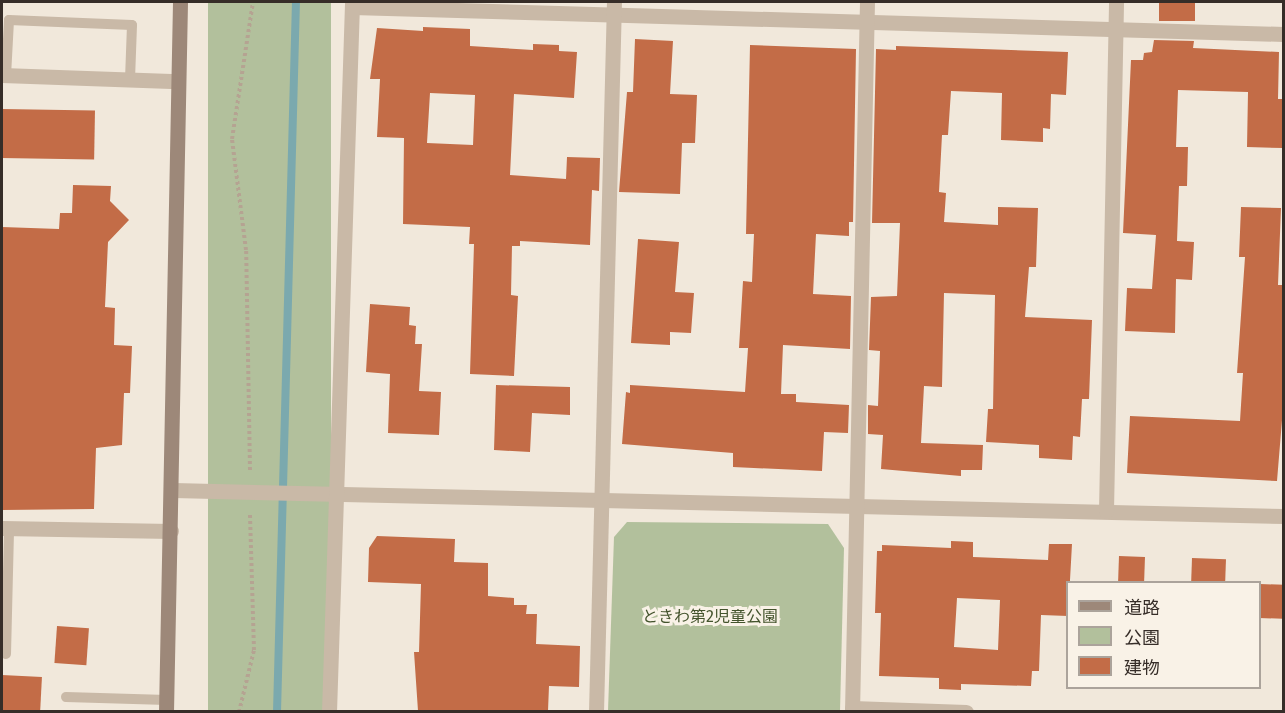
<!DOCTYPE html>
<meta charset="utf-8">
<style>
body{margin:0}
#map{position:relative;width:1285px;height:713px;overflow:hidden;background:#f1e8db;font-family:"Fira Sans","Noto Sans JP",sans-serif}
div>[style]{position:absolute}
.green>*{inset:0;background:#b2c09c;transform-origin:0 0}
.stream>*{height:8px;margin:-4px;padding:0 4px;transform-origin:4px;border-radius:4px;background:#7ba9ae}
.building>*{inset:0;background:#c36c47;transform-origin:0 0}
.path>*{height:4px;margin-top:-2px;transform-origin:0;background:repeating-linear-gradient(90deg,#b5a392 0 3px,transparent 0 6px)}
.lane>*{height:10px;margin:-5px;padding:0 5px;transform-origin:5px;border-radius:5px;background:#c9b9a7}
.street>*{height:15px;margin:-7.5px;padding:0 7.5px;transform-origin:7.5px;border-radius:7.5px;background:#c9b9a7}
.secondary>*{height:15px;margin:-7.5px;padding:0 7.5px;transform-origin:7.5px;border-radius:7.5px;background:#9d8879}
span{translate:-50% -50%;white-space:nowrap;text-align:center;line-height:1.15;-webkit-text-stroke:6px #f9f2e7;paint-order:stroke}
.park-label{font-size:16px;color:#43532c}
.frame{position:absolute;inset:0;border:3px solid #362d28;pointer-events:none}
.legend{position:absolute;left:1066px;top:581px;width:195px;height:108px;box-sizing:border-box;background:#f9f2e7;border:2px solid #aba39b;margin:0;padding:8px 10px;list-style:none;font-size:18px;color:#362d28}
.legend li{display:flex;align-items:center;gap:12px;height:30px}
.legend b{width:30px;border:2px solid #aba39b}
</style>
<div id="map">
<div class="green">
<i style="left:208px;top:2px;width:123px;height:710px"></i>
<i style="clip-path:polygon(627px 522px,828px 524px,844px 548px,840px 711px,608px 711px,614px 537px)"></i>
</div>
<div class="stream">
<i style="left:277px;top:712px;width:710px;rotate:-88.47deg"></i>
</div>
<div class="building">
<i style="left:1159px;top:2px;width:36px;height:19px"></i>
<i style="clip-path:polygon(evenodd,423px 27px,470px 29px,470px 46px,533px 50px,533px 44px,559px 45px,559px 51px,577px 52px,574px 98px,514px 94px,510px 175px,566px 179px,567px 157px,600px 158px,599px 191px,592px 190px,590px 245px,520px 241px,520px 246px,512px 246px,511px 295px,518px 296px,514px 376px,470px 374px,474px 244px,469px 244px,470px 227px,403px 224px,404px 138px,377px 137px,380px 79px,370px 79px,377px 28px,423px 31px,423px 27px,430px 93px,475px 95px,473px 145px,427px 143px,430px 93px)"></i>
<i style="clip-path:polygon(635px 39px,673px 41px,670px 94px,697px 95px,695px 143px,682px 143px,680px 194px,619px 192px,627px 92px,633px 92px)"></i>
<i style="clip-path:polygon(1154px 40px,1194px 41px,1193px 48px,1279px 52px,1278px 99px,1284px 99px,1283px 148px,1247px 147px,1248px 92px,1178px 90px,1176px 147px,1188px 147px,1187px 186px,1179px 186px,1177px 241px,1194px 242px,1192px 280px,1176px 279px,1175px 333px,1125px 331px,1127px 288px,1152px 289px,1156px 235px,1123px 233px,1131px 60px,1143px 60px,1144px 53px,1152px 52px)"></i>
<i style="clip-path:polygon(750px 45px,856px 49px,853px 222px,849px 222px,849px 236px,816px 234px,813px 294px,851px 296px,850px 349px,783px 345px,781px 394px,796px 394px,796px 402px,849px 405px,848px 433px,824px 432px,822px 471px,733px 467px,733px 453px,622px 444px,626px 392px,630px 393px,630px 385px,745px 392px,748px 348px,739px 348px,743px 281px,752px 282px,754px 234px,746px 234px)"></i>
<i style="clip-path:polygon(896px 46px,1068px 52px,1066px 95px,1051px 94px,1050px 129px,1043px 128px,1043px 142px,1001px 140px,1002px 93px,951px 91px,948px 135px,942px 135px,939px 192px,946px 193px,944px 222px,998px 225px,998px 207px,1038px 208px,1036px 267px,1029px 267px,1025px 317px,1092px 320px,1089px 399px,1082px 399px,1080px 437px,1073px 436px,1072px 460px,1039px 458px,1039px 445px,986px 442px,988px 409px,993px 409px,995px 295px,944px 293px,942px 387px,924px 386px,921px 443px,983px 445px,982px 470px,961px 470px,961px 476px,881px 469px,883px 435px,868px 434px,868px 405px,878px 406px,880px 351px,869px 350px,871px 297px,897px 296px,900px 223px,872px 223px,876px 49px,896px 50px)"></i>
<i style="left:2px;top:109px;width:93px;height:49px;rotate:1deg"></i>
<i style="clip-path:polygon(73px 185px,111px 186px,110px 201px,129px 220px,108px 242px,105px 307px,115px 308px,114px 345px,132px 346px,130px 393px,124px 393px,122px 445px,96px 448px,94px 509px,2px 510px,2px 227px,59px 229px,60px 213px,72px 213px)"></i>
<i style="clip-path:polygon(1241px 207px,1281px 208px,1278px 285px,1284px 285px,1284px 396px,1277px 481px,1127px 473px,1130px 416px,1240px 421px,1243px 373px,1237px 373px,1245px 257px,1239px 257px)"></i>
<i style="clip-path:polygon(638px 239px,679px 242px,675px 292px,694px 293px,691px 333px,670px 332px,670px 345px,631px 343px)"></i>
<i style="clip-path:polygon(370px 304px,410px 307px,409px 325px,416px 326px,415px 344px,422px 344px,419px 391px,441px 392px,439px 435px,388px 433px,390px 374px,366px 372px)"></i>
<i style="clip-path:polygon(496px 385px,570px 387px,570px 415px,532px 413px,530px 452px,494px 450px)"></i>
<i style="clip-path:polygon(377px 536px,455px 539px,454px 562px,488px 563px,488px 596px,514px 598px,514px 605px,527px 605px,526px 614px,537px 614px,536px 644px,580px 646px,579px 687px,549px 686px,548px 711px,418px 711px,414px 652px,419px 652px,421px 584px,368px 582px,369px 548px)"></i>
<i style="clip-path:polygon(evenodd,951px 541px,973px 542px,973px 557px,1048px 560px,1049px 544px,1072px 544px,1068px 616px,1041px 615px,1039px 671px,1032px 671px,1031px 686px,961px 684px,961px 690px,939px 689px,939px 678px,879px 676px,881px 613px,875px 613px,877px 551px,882px 551px,882px 545px,951px 548px,951px 541px,957px 598px,1000px 600px,998px 650px,954px 647px,957px 598px)"></i>
<i style="left:1119px;top:556px;width:26px;height:26px;rotate:2deg"></i>
<i style="left:1192px;top:558px;width:34px;height:24px;rotate:2deg"></i>
<i style="left:1260px;top:584px;width:24px;height:34px;rotate:2deg"></i>
<i style="left:57px;top:626px;width:32px;height:37px;rotate:4deg"></i>
<i style="left:2px;top:675px;width:40px;height:36px;rotate:3deg"></i>
</div>
<div class="path">
<i style="left:250px;top:470px;width:220px;rotate:-91deg"></i>
<i style="left:246px;top:250px;width:112px;rotate:-97.2deg"></i>
<i style="left:232px;top:139px;width:139px;rotate:-81.3deg"></i>
<i style="left:239px;top:712px;width:64px;rotate:-76.4deg"></i>
<i style="left:254px;top:650px;width:137px;rotate:-91.7deg"></i>
</div>
<div class="lane">
<i style="left:6px;top:76px;width:56px;rotate:-86.9deg"></i>
<i style="left:9px;top:20px;width:123px;rotate:2.3deg"></i>
<i style="left:132px;top:25px;width:54px;rotate:92.1deg"></i>
<i style="left:6px;top:654px;width:126px;rotate:-88.6deg"></i>
<i style="left:66px;top:697px;width:101px;rotate:1.7deg"></i>
</div>
<div class="street">
<i style="left:352px;top:7px;width:932px;rotate:1.66deg"></i>
<i style="left:2px;top:75px;width:176px;rotate:2deg"></i>
<i style="left:173px;top:490px;width:1111px;rotate:1.34deg"></i>
<i style="left:1106px;top:511px;width:509px;rotate:-88.87deg"></i>
<i style="left:2px;top:528px;width:169px;rotate:1deg"></i>
<i style="left:852px;top:708px;width:114px;rotate:2deg"></i>
<i style="left:329px;top:712px;width:710px;rotate:-88.14deg"></i>
<i style="left:596px;top:712px;width:710px;rotate:-88.55deg"></i>
<i style="left:852px;top:712px;width:710px;rotate:-88.79deg"></i>
</div>
<div class="secondary">
<i style="left:166px;top:712px;width:710px;rotate:-88.87deg"></i>
</div>
<div class="park-label">
<span style="left:710px;top:617px">ときわ第2児童公園</span>
</div>
<div class="frame"></div>
<ul class="legend">
<li><b style="height:8px;background:#9d8879"></b>道路</li>
<li><b style="height:16px;background:#b2c09c"></b>公園</li>
<li><b style="height:16px;background:#c36c47"></b>建物</li>
</ul>
</div>
